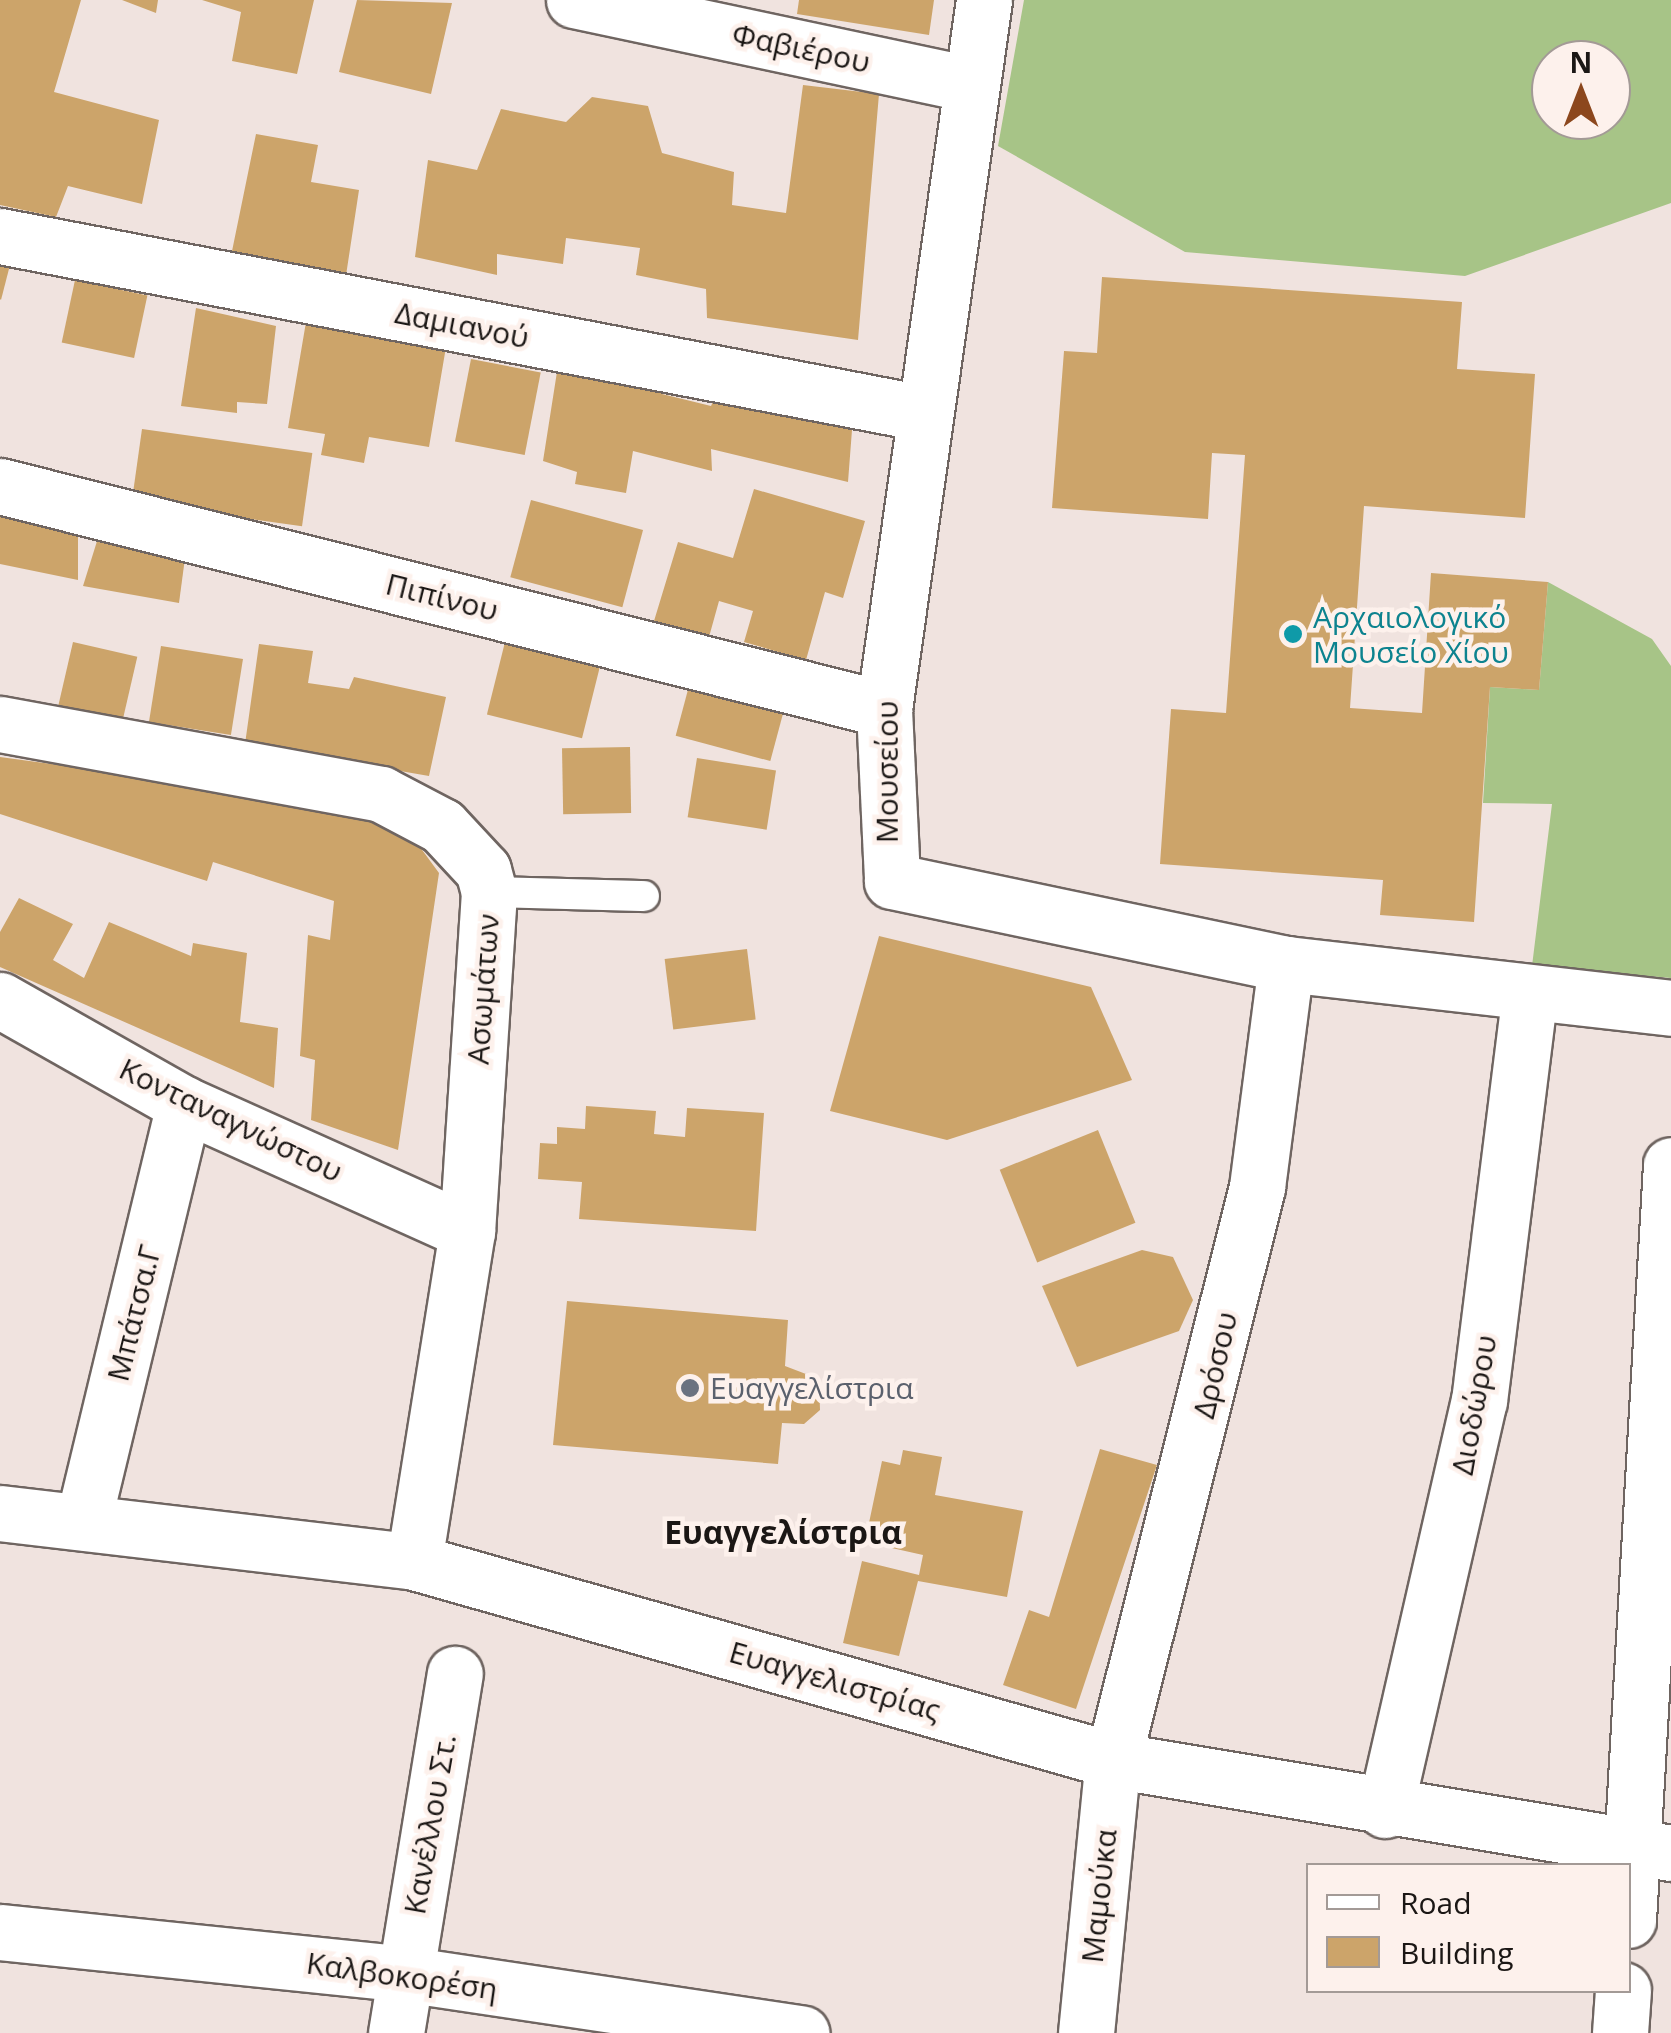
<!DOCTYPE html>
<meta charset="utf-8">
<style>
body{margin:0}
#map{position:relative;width:1671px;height:2033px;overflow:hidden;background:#f0e3df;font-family:"Open Sans",sans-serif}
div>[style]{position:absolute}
.forest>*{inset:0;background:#a7c487}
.building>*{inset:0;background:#cca46a;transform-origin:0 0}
.roads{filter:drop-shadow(2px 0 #6f6561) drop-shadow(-2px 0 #6f6561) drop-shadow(0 2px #6f6561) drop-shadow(0 -2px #6f6561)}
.service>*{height:30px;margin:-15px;padding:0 15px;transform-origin:15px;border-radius:15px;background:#fff}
.minor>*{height:55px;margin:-27.5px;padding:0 27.5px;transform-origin:27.5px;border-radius:27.5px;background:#fff}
.dots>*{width:28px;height:28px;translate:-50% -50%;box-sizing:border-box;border:5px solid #fdf1ec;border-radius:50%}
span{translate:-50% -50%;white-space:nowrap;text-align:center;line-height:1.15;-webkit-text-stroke:9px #fdf1ec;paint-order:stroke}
.street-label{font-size:30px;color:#1b1715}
.culture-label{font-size:30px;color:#0d838f}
.left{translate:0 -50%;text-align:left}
.worship-label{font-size:30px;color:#5b616d}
.neighbourhood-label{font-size:32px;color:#1b1715;font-weight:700}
.legend{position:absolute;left:1306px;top:1863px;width:325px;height:130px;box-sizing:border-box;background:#fdf1ec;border:2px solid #a39a96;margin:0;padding:12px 18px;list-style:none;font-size:30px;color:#1b1715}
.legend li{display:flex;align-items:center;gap:20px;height:50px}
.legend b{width:50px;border:2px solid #a39a96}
.north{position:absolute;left:1531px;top:40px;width:100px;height:100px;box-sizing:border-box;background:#fdf1ec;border:2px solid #a39a96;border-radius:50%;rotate:0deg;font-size:28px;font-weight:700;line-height:40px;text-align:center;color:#1b1715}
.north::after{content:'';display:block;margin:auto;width:35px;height:45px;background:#8c471d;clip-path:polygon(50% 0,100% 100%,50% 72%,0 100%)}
</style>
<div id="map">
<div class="forest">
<i style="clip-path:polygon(evenodd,1024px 0,1671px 0,1671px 203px,1465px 276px,1185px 252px,998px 146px,1024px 0,1551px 60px,1611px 60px,1611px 120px,1551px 120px,1551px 60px)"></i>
<i style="clip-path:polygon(1548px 582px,1652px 639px,1671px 666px,1671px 978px,1532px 966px,1552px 804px,1483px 803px,1490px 687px,1539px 690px)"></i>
</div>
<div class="building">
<i style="clip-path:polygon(0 0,81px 0,54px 92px,159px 120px,142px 204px,68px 186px,56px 217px,0 205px)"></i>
<i style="clip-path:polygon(122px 0,158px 0,156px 13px)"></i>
<i style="clip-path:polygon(202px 0,314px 0,297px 74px,232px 61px,241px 12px)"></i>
<i style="clip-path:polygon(357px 0,452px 3px,431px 94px,339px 72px)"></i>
<i style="clip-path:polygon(799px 0,934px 0,929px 35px,797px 14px)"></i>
<i style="clip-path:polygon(803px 85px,879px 94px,858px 340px,707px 318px,706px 289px,636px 275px,640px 248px,566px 238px,563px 264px,497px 254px,497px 275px,415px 257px,428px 160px,477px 170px,501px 109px,566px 122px,592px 97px,648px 106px,662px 153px,734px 172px,732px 205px,786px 213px)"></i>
<i style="clip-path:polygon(256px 134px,318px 145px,311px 182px,359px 190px,345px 282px,231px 256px)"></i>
<i style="clip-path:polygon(0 259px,11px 261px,1px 300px,0 299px)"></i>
<i style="clip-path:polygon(1102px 277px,1462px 302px,1457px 369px,1535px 374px,1525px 518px,1364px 506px,1350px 708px,1422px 713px,1431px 573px,1548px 582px,1539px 690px,1490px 687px,1474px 922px,1380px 915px,1383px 880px,1160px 864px,1171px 709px,1226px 713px,1245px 455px,1212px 453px,1208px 519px,1052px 508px,1064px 351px,1097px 353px)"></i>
<i style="left:75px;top:280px;width:74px;height:64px;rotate:12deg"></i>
<i style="clip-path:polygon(196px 308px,276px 326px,267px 404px,237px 402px,237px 413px,181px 406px)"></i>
<i style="clip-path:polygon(306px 322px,446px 347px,429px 447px,369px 437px,364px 463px,321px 455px,325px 434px,288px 428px)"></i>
<i style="left:471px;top:359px;width:71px;height:84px;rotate:11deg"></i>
<i style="clip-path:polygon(559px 359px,670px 382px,662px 394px,711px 406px,717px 393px,853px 417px,848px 482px,711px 449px,712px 471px,633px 451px,626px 493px,575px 484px,577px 472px,543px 461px)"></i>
<i style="left:142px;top:429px;width:172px;height:74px;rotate:8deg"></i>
<i style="clip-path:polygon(754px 489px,865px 521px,843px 598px,825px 592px,806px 660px,744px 642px,753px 611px,719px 601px,709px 637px,654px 621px,678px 542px,733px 558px)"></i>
<i style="left:531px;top:500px;width:116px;height:80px;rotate:15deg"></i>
<i style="clip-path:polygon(0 508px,78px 527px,78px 580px,0 564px)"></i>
<i style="clip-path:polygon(98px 538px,185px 558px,179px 603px,83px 586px)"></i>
<i style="left:507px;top:634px;width:98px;height:83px;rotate:14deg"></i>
<i style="left:73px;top:642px;width:66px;height:77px;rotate:13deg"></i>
<i style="clip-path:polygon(259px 644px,313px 651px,308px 683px,349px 689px,354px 677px,446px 697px,429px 776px,245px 744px)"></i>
<i style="left:161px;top:646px;width:83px;height:77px;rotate:9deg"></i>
<i style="left:693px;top:671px;width:98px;height:67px;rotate:15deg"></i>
<i style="left:630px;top:747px;width:66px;height:68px;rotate:89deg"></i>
<i style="clip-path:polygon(0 757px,272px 794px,406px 828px,439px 873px,398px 1150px,311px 1120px,315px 1060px,300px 1056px,308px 935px,330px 940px,334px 901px,213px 862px,207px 881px,0 814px)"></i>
<i style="left:697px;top:758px;width:80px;height:60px;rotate:9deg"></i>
<i style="clip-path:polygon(19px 898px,73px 924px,53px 960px,84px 978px,109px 922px,191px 956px,193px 943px,247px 953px,240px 1022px,278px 1028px,274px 1088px,0 967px,0 932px)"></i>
<i style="clip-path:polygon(879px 936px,1091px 987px,1132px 1080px,947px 1140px,830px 1111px)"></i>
<i style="left:747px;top:949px;width:71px;height:83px;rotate:83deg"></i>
<i style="clip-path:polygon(586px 1106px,656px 1111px,654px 1134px,685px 1137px,687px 1108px,764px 1113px,756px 1231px,579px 1219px,582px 1182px,538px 1179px,540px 1143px,557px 1144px,557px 1127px,585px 1129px)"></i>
<i style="left:1098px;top:1130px;width:100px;height:106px;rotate:68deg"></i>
<i style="clip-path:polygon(1142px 1250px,1173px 1257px,1193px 1300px,1179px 1331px,1077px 1367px,1042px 1286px)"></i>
<i style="clip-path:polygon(567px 1301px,788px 1320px,785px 1366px,819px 1379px,820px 1410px,804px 1424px,782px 1423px,778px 1464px,553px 1445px)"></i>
<i style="clip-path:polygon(1100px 1449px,1157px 1465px,1076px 1709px,1003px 1685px,1029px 1610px,1049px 1617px)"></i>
<i style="clip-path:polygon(903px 1450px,942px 1457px,935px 1495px,1023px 1511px,1007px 1597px,918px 1581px,899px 1656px,843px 1643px,862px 1561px,919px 1575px,923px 1555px,865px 1542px,882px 1461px,900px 1465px)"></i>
</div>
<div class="roads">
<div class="service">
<i style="left:489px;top:892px;width:155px;rotate:1.5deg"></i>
</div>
<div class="minor">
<i style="left:574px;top:0;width:404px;rotate:12deg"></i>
<i style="left:984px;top:0;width:716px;rotate:98.03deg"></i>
<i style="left:884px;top:709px;width:172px;rotate:87.3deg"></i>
<i style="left:892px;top:881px;width:403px;rotate:11.9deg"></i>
<i style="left:1286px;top:964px;width:388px;rotate:6.5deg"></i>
<i style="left:0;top:236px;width:940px;rotate:10.86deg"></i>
<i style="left:0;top:486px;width:912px;rotate:14.16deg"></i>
<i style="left:0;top:724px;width:387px;rotate:10.4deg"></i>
<i style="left:381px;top:794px;width:69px;rotate:27.7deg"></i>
<i style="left:442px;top:826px;width:60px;rotate:47deg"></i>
<i style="left:483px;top:870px;width:23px;rotate:75deg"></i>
<i style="left:489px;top:892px;width:340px;rotate:93.7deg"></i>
<i style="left:467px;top:1231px;width:335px;rotate:99.1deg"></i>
<i style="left:0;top:1000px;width:211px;rotate:29.5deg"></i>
<i style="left:184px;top:1104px;width:310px;rotate:24.2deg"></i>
<i style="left:0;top:1513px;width:417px;rotate:6.7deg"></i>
<i style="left:414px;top:1562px;width:727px;rotate:15.82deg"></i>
<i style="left:1113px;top:1760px;width:566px;rotate:9.46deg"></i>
<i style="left:83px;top:1522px;width:430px;rotate:-76.4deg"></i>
<i style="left:1385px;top:1810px;width:420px;rotate:-77.1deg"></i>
<i style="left:1479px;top:1401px;width:410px;rotate:-82.9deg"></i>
<i style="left:1628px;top:1920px;width:756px;rotate:-86.74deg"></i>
<i style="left:0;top:1932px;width:407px;rotate:5.9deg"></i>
<i style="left:405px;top:1974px;width:401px;rotate:8.5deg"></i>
<i style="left:396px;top:2033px;width:364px;rotate:-80.7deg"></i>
<i style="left:1086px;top:2033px;width:274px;rotate:-84.4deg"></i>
<i style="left:1113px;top:1760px;width:591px;rotate:-75.89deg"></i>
<i style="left:1257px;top:1187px;width:225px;rotate:-82.6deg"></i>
<i style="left:1620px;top:2033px;width:43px;rotate:-86deg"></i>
</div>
</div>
<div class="dots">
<i style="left:1293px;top:634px;background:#0f9aa8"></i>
<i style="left:690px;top:1388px;background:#6b7280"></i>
</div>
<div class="street-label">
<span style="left:801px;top:48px;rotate:12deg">Φαβιέρου</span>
<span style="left:462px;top:325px;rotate:11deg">Δαμιανού</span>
<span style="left:442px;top:597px;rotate:14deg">Πιπίνου</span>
<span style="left:887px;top:772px;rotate:-90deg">Μουσείου</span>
<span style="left:483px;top:989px;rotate:-86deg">Ασωμάτων</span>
<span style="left:231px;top:1120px;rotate:26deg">Κονταναγνώστου</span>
<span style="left:134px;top:1313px;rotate:-76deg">Μπάτσα.Γ</span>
<span style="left:1215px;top:1365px;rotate:-77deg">Δρόσου</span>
<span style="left:1474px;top:1405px;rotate:-80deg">Διοδώρου</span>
<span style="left:835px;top:1681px;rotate:16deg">Ευαγγελιστρίας</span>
<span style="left:430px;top:1824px;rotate:-80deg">Κανέλλου Στ.</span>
<span style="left:1099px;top:1896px;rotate:-84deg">Μαμούκα</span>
<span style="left:402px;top:1976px;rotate:8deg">Καλβοκορέση</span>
</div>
<div class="culture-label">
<span class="left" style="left:1313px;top:634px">Αρχαιολογικό<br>Μουσείο Χίου</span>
</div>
<div class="worship-label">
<span class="left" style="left:710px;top:1388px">Ευαγγελίστρια</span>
</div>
<div class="neighbourhood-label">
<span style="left:783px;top:1532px">Ευαγγελίστρια</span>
</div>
<ul class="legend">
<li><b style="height:12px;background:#fff"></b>Road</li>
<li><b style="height:28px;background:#cca46a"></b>Building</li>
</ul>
<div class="north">N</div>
</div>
